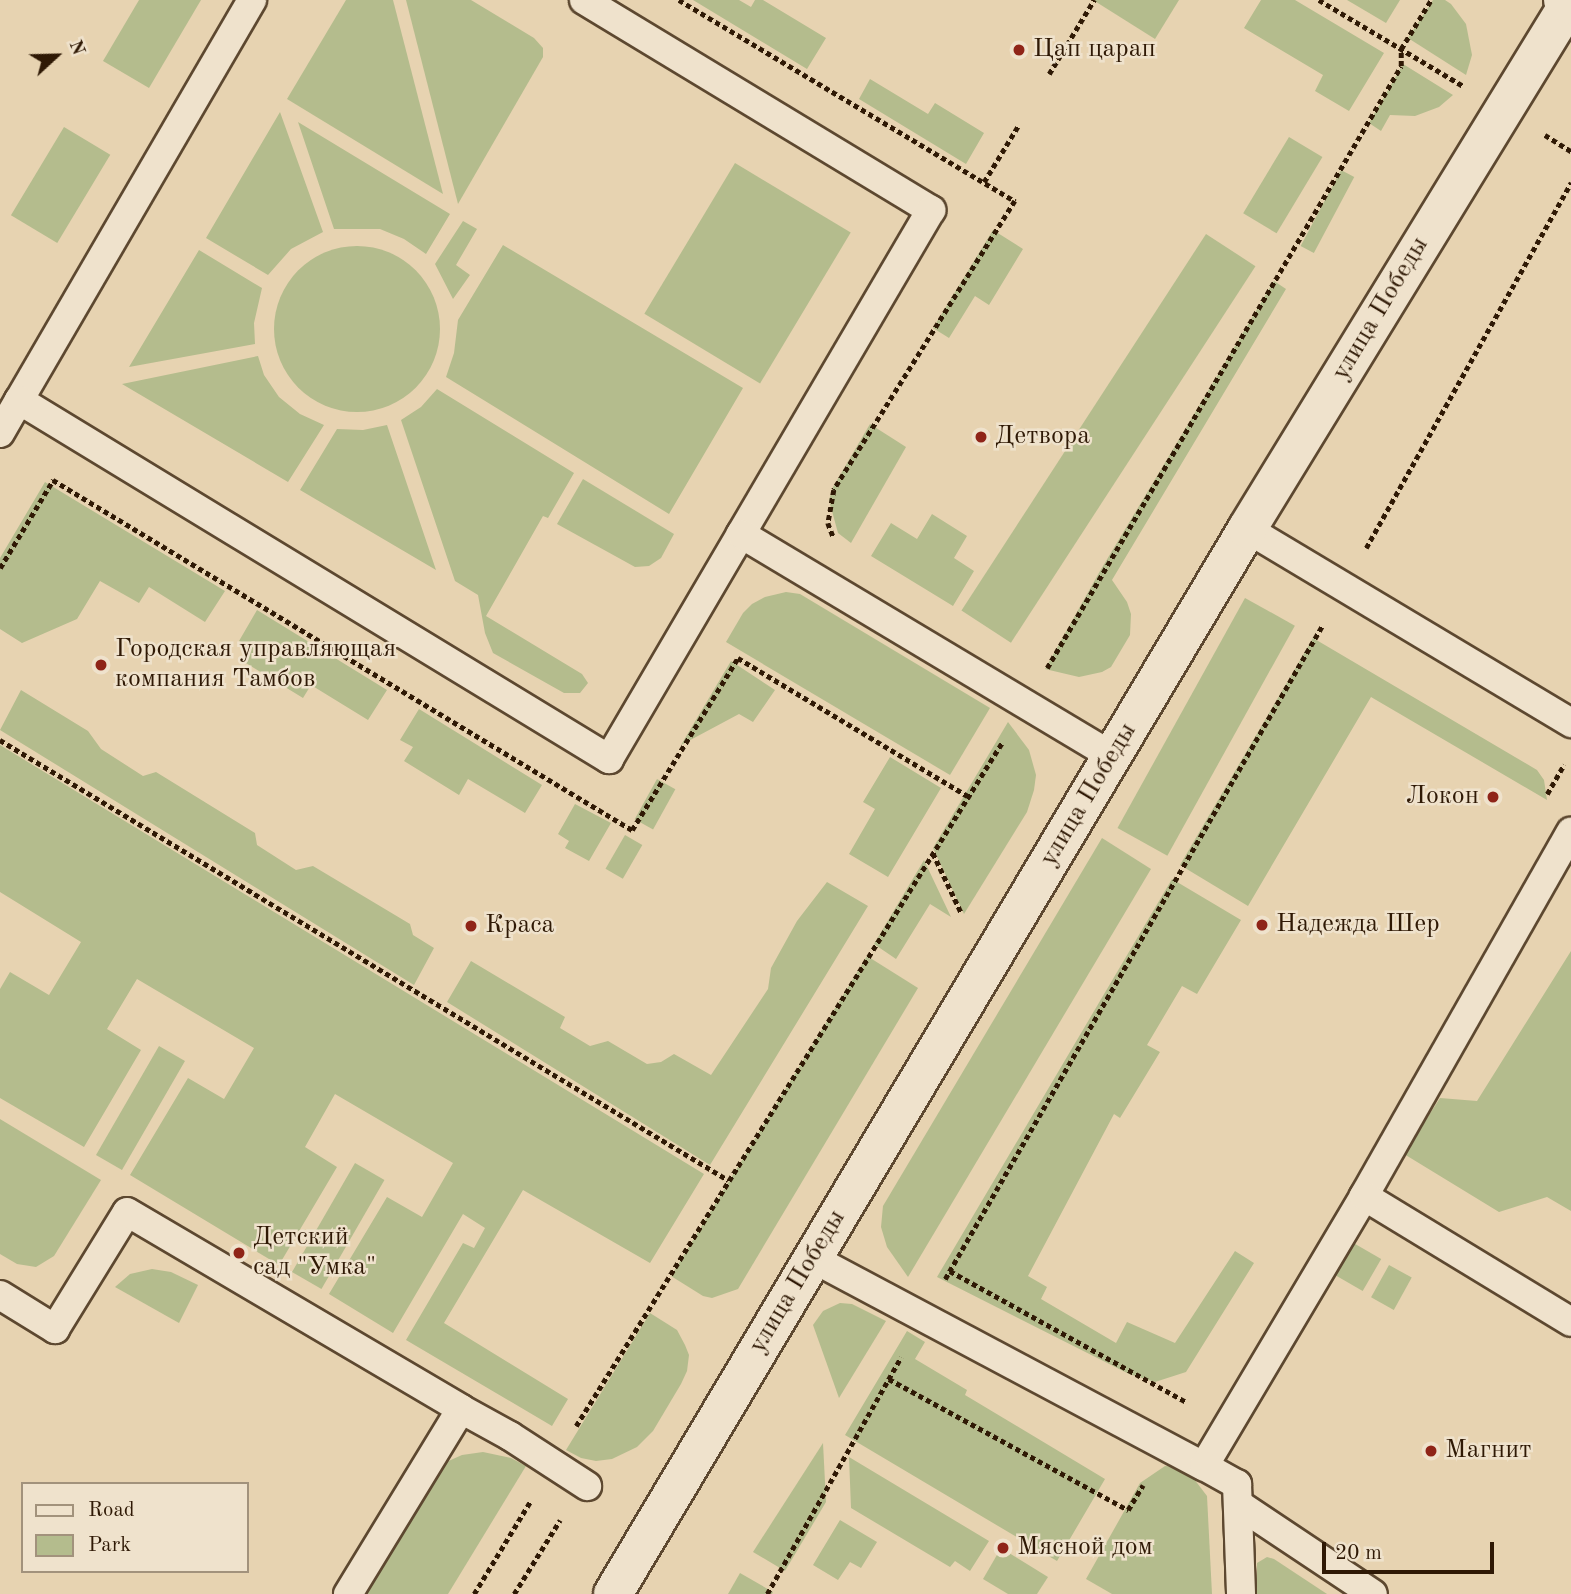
<!DOCTYPE html>
<meta charset="utf-8">
<style>
body{margin:0}
#map{position:relative;width:1571px;height:1594px;overflow:hidden;background:#e7d3b1;font-family:"Old Standard TT",serif}
div>[style]{position:absolute}
.green>*{inset:0;background:#b4bc8d;transform-origin:0 0}
.round{border-radius:50%}
.path>*{height:4.5px;margin-top:-2.25px;transform-origin:0;background:repeating-linear-gradient(90deg,#2f1905 0 5px,transparent 0 8.5px)}
.roads{filter:drop-shadow(2px 0 #5d4830) drop-shadow(-2px 0 #5d4830) drop-shadow(0 2px #5d4830) drop-shadow(0 -2px #5d4830)}
.service>*{height:28px;margin:-14px;padding:0 14px;transform-origin:14px;border-radius:14px;background:#efe2cc}
.minor>*{height:38px;margin:-19px;padding:0 19px;transform-origin:19px;border-radius:19px;background:#efe2cc}
.secondary>*{height:38px;margin:-19px;padding:0 19px;transform-origin:19px;border-radius:19px;background:#efe2cc}
.dots>*{width:19px;height:19px;translate:-50% -50%;box-sizing:border-box;border:4px solid #efe2cc;border-radius:50%}
span{translate:-50% -50%;white-space:nowrap;text-align:center;line-height:1.15;-webkit-text-stroke:5px #efe2cc;paint-order:stroke}
.poi-label{font-size:26px;color:#2f1905}
.left{translate:0 -50%;text-align:left}
.right{translate:-100% -50%;text-align:right}
.street-label{font-size:26px;color:#2f1905}
.legend{position:absolute;left:21px;top:1482px;width:228px;height:91px;box-sizing:border-box;background:#efe2cc;border:2px solid #a2927c;margin:0;padding:9px 12px;list-style:none;font-size:21px;color:#2f1905}
.legend li{display:flex;align-items:center;gap:14px;height:35px}
.legend b{width:35px;border:2px solid #a2927c}
.north{position:absolute;left:21px;top:21px;width:70px;height:70px;-webkit-text-stroke:5px #efe2cc;paint-order:stroke;rotate:68deg;font-size:19px;font-weight:700;line-height:28px;text-align:center;color:#2f1905}
.north::after{content:'';display:block;margin:auto;width:24px;height:32px;background:#2f1905;clip-path:polygon(50% 0,100% 100%,50% 72%,0 100%)}
.scale{position:absolute;left:1322px;top:1542px;width:172px;height:32px;box-sizing:border-box;border:4px solid #2f1905;border-top:0;padding-left:9px;font-size:21px;line-height:24px;white-space:nowrap;color:#2f1905;-webkit-text-stroke:5px #efe2cc;paint-order:stroke}
</style>
<div id="map">
<div class="green">
<i style="clip-path:polygon(139px 0,201px 0,149px 88px,103px 61px)"></i>
<i style="clip-path:polygon(346px 0,393px 0,443px 194px,287px 99px)"></i>
<i style="clip-path:polygon(406px 0,471px 0,534px 38px,543px 48px,543px 57px,458px 204px)"></i>
<i style="clip-path:polygon(693px 0,739px 0,751px 7px,755px 0,763px 0,826px 38px,807px 69px)"></i>
<i style="clip-path:polygon(1093px 0,1179px 0,1155px 39px)"></i>
<i style="clip-path:polygon(1261px 0,1295px 0,1384px 53px,1349px 111px,1315px 91px,1323px 75px,1244px 28px)"></i>
<i style="clip-path:polygon(1347px 0,1400px 0,1386px 23px)"></i>
<i style="clip-path:polygon(1433px 0,1445px 0,1451px 4px,1466px 24px,1472px 55px,1466px 75px,1408px 38px)"></i>
<i style="clip-path:polygon(1403px 64px,1453px 95px,1439px 107px,1415px 116px,1390px 115px,1381px 131px,1369px 123px)"></i>
<i style="clip-path:polygon(870px 79px,928px 114px,935px 103px,984px 133px,966px 164px,859px 99px)"></i>
<i style="clip-path:polygon(280px 112px,323px 232px,291px 249px,268px 275px,206px 238px)"></i>
<i style="clip-path:polygon(298px 122px,450px 214px,426px 254px,404px 239px,380px 229px,334px 229px)"></i>
<i style="left:64px;top:127px;width:54px;height:103px;rotate:31deg"></i>
<i style="left:1289px;top:137px;width:39px;height:89px;rotate:31deg"></i>
<i style="left:735px;top:163px;width:135px;height:176px;rotate:31deg"></i>
<i style="left:1341px;top:170px;width:15px;height:86px;rotate:28deg"></i>
<i style="clip-path:polygon(463px 221px,477px 229px,456px 265px,470px 275px,453px 299px,435px 264px)"></i>
<i style="clip-path:polygon(993px 230px,1023px 249px,989px 305px,975px 296px,949px 338px,933px 328px)"></i>
<i style="left:1206px;top:234px;width:59px;height:449px;rotate:33deg"></i>
<i style="clip-path:polygon(503px 245px,743px 388px,669px 514px,446px 377px,454px 353px,458px 320px)"></i>
<i class="round" style="left:274px;top:246px;width:166px;height:166px"></i>
<i style="clip-path:polygon(199px 250px,262px 288px,254px 323px,255px 344px,129px 367px)"></i>
<i style="clip-path:polygon(1274px 281px,1286px 289px,1112px 580px,1127px 602px,1131px 614px,1130px 635px,1111px 667px,1102px 672px,1079px 677px,1045px 669px,1100px 571px)"></i>
<i style="clip-path:polygon(258px 356px,264px 375px,279px 397px,300px 414px,324px 425px,288px 482px,122px 384px)"></i>
<i style="clip-path:polygon(437px 389px,574px 473px,548px 518px,543px 516px,486px 616px,582px 674px,588px 683px,580px 693px,564px 693px,493px 653px,485px 633px,478px 595px,455px 581px,401px 420px,421px 407px)"></i>
<i style="clip-path:polygon(870px 424px,906px 447px,851px 543px,838px 533px,829px 500px,833px 487px)"></i>
<i style="clip-path:polygon(387px 425px,436px 570px,300px 490px,337px 429px,363px 430px)"></i>
<i style="clip-path:polygon(583px 479px,674px 534px,661px 558px,649px 566px,635px 567px,557px 524px)"></i>
<i style="clip-path:polygon(45px 482px,225px 591px,205px 622px,149px 587px,139px 603px,100px 581px,77px 619px,22px 643px,0 629px,0 558px)"></i>
<i style="clip-path:polygon(932px 514px,967px 536px,954px 558px,974px 571px,953px 606px,871px 556px,891px 523px,917px 539px)"></i>
<i style="clip-path:polygon(786px 592px,800px 594px,990px 708px,950px 775px,726px 642px,743px 613px,752px 604px,765px 597px)"></i>
<i style="left:1245px;top:598px;width:57px;height:263px;rotate:29deg"></i>
<i style="clip-path:polygon(257px 610px,387px 690px,368px 720px,311px 685px,303px 698px,241px 660px,249px 647px,239px 641px)"></i>
<i style="clip-path:polygon(1313px 638px,1537px 770px,1544px 780px,1547px 800px,1371px 697px,1248px 906px,1180px 865px)"></i>
<i style="clip-path:polygon(731px 661px,775px 690px,753px 722px,739px 714px,681px 745px)"></i>
<i style="clip-path:polygon(21px 690px,88px 731px,101px 749px,143px 776px,156px 772px,255px 833px,257px 845px,296px 870px,313px 866px,410px 924px,413px 935px,434px 948px,414px 985px,0 730px)"></i>
<i style="clip-path:polygon(419px 709px,542px 785px,525px 813px,468px 779px,459px 795px,404px 761px,413px 747px,400px 740px)"></i>
<i style="clip-path:polygon(1008px 722px,1029px 750px,1036px 775px,1034px 790px,1027px 812px,964px 914px,933px 848px)"></i>
<i style="clip-path:polygon(0 745px,704px 1174px,650px 1263px,523px 1190px,444px 1323px,568px 1399px,552px 1426px,406px 1340px,463px 1243px,474px 1248px,485px 1228px,463px 1214px,393px 1333px,329px 1294px,387px 1197px,422px 1217px,453px 1163px,335px 1094px,305px 1147px,337px 1167px,279px 1265px,130px 1175px,188px 1078px,224px 1099px,254px 1048px,137px 979px,107px 1029px,141px 1050px,84px 1147px,0 1098px,0 989px,10px 972px,49px 995px,81px 942px,0 892px)"></i>
<i style="clip-path:polygon(890px 757px,941px 788px,888px 877px,849px 854px,875px 809px,863px 802px)"></i>
<i style="left:657px;top:779px;width:21px;height:46px;rotate:29deg"></i>
<i style="clip-path:polygon(575px 804px,611px 823px,589px 861px,565px 848px,569px 841px,558px 834px)"></i>
<i style="left:625px;top:835px;width:20px;height:39px;rotate:30deg"></i>
<i style="clip-path:polygon(1102px 838px,1151px 869px,908px 1277px,887px 1247px,881px 1227px,883px 1206px)"></i>
<i style="clip-path:polygon(924px 860px,951px 917px,930px 904px,896px 959px,874px 944px)"></i>
<i style="clip-path:polygon(1172px 879px,1241px 920px,1197px 994px,1182px 986px,1147px 1045px,1160px 1052px,1120px 1118px,1114px 1114px,1028px 1276px,1047px 1287px,1041px 1299px,1116px 1343px,1127px 1322px,1175px 1343px,1235px 1251px,1254px 1263px,1186px 1372px,1155px 1382px,1129px 1374px,937px 1277px)"></i>
<i style="clip-path:polygon(827px 882px,868px 906px,710px 1165px,447px 1002px,471px 961px,565px 1017px,560px 1028px,590px 1046px,608px 1041px,647px 1064px,661px 1062px,674px 1054px,711px 1075px,768px 989px,771px 968px,797px 921px)"></i>
<i style="clip-path:polygon(1571px 951px,1571px 1211px,1547px 1197px,1499px 1212px,1404px 1154px,1440px 1098px,1477px 1101px)"></i>
<i style="clip-path:polygon(867px 956px,918px 988px,738px 1289px,712px 1298px,703px 1296px,671px 1276px)"></i>
<i style="left:159px;top:1046px;width:30px;height:126px;rotate:30deg"></i>
<i style="clip-path:polygon(0 1119px,101px 1180px,54px 1256px,36px 1267px,17px 1264px,0 1254px)"></i>
<i style="left:355px;top:1163px;width:34px;height:126px;rotate:30deg"></i>
<i style="left:1350px;top:1241px;width:36px;height:37px;rotate:30deg"></i>
<i style="left:1389px;top:1265px;width:26px;height:37px;rotate:29deg"></i>
<i style="clip-path:polygon(152px 1269px,171px 1272px,198px 1285px,179px 1323px,115px 1287px,130px 1274px)"></i>
<i style="clip-path:polygon(840px 1303px,852px 1304px,886px 1321px,839px 1398px,813px 1325px,823px 1311px)"></i>
<i style="clip-path:polygon(650px 1313px,677px 1330px,685px 1345px,689px 1355px,687px 1371px,681px 1384px,653px 1431px,637px 1447px,612px 1459px,596px 1461px,581px 1458px,566px 1450px)"></i>
<i style="clip-path:polygon(907px 1331px,925px 1342px,915px 1359px,967px 1390px,965px 1395px,1105px 1479px,1057px 1561px,845px 1435px)"></i>
<i style="clip-path:polygon(823px 1443px,826px 1502px,785px 1571px,753px 1552px)"></i>
<i style="clip-path:polygon(483px 1452px,511px 1458px,526px 1466px,448px 1594px,356px 1594px,444px 1463px,462px 1455px)"></i>
<i style="clip-path:polygon(849px 1457px,989px 1541px,970px 1571px,955px 1561px,950px 1567px,851px 1508px)"></i>
<i style="clip-path:polygon(1165px 1466px,1180px 1467px,1191px 1475px,1207px 1496px,1212px 1594px,1112px 1594px,1086px 1579px,1140px 1483px)"></i>
<i style="clip-path:polygon(840px 1520px,877px 1542px,861px 1568px,850px 1562px,838px 1580px,813px 1565px)"></i>
<i style="clip-path:polygon(1001px 1548px,1048px 1577px,1037px 1594px,1008px 1594px,983px 1579px)"></i>
<i style="clip-path:polygon(1267px 1557px,1274px 1559px,1327px 1594px,1257px 1594px,1257px 1563px)"></i>
<i style="clip-path:polygon(740px 1573px,773px 1592px,772px 1594px,728px 1594px)"></i>
</div>
<div class="path">
<i style="left:679px;top:0;width:392px;rotate:30.9deg"></i>
<i style="left:1015px;top:201px;width:341px;rotate:122.1deg"></i>
<i style="left:834px;top:490px;width:34px;rotate:100deg"></i>
<i style="left:828px;top:523px;width:14px;rotate:69deg"></i>
<i style="left:1319px;top:0;width:168px;rotate:30.8deg"></i>
<i style="left:1049px;top:74px;width:87px;rotate:-58.7deg"></i>
<i style="left:1545px;top:135px;width:31px;rotate:32deg"></i>
<i style="left:984px;top:182px;width:66px;rotate:-58.7deg"></i>
<i style="left:1366px;top:548px;width:419px;rotate:-60.7deg"></i>
<i style="left:0;top:568px;width:103px;rotate:-58.9deg"></i>
<i style="left:53px;top:480px;width:677px;rotate:31.15deg"></i>
<i style="left:632px;top:830px;width:202px;rotate:-58.4deg"></i>
<i style="left:738px;top:658px;width:268px;rotate:31deg"></i>
<i style="left:1047px;top:668px;width:698px;rotate:-59.54deg"></i>
<i style="left:1401px;top:66px;width:17px;rotate:-90deg"></i>
<i style="left:1401px;top:49px;width:57px;rotate:-58.5deg"></i>
<i style="left:0;top:740px;width:851px;rotate:31.15deg"></i>
<i style="left:1547px;top:794px;width:34px;rotate:-60deg"></i>
<i style="left:933px;top:853px;width:65px;rotate:64.6deg"></i>
<i style="left:950px;top:1271px;width:269px;rotate:29deg"></i>
<i style="left:945px;top:1279px;width:754px;rotate:-60deg"></i>
<i style="left:889px;top:1379px;width:273px;rotate:28.7deg"></i>
<i style="left:1128px;top:1510px;width:29px;rotate:-59deg"></i>
<i style="left:576px;top:1426px;width:807px;rotate:-58.06deg"></i>
<i style="left:474px;top:1594px;width:108px;rotate:-58.7deg"></i>
<i style="left:514px;top:1594px;width:87px;rotate:-58.1deg"></i>
<i style="left:767px;top:1594px;width:272px;rotate:-60.5deg"></i>
</div>
<div class="roads">
<div class="service">
<i style="left:252px;top:0;width:463px;rotate:120.2deg"></i>
<i style="left:19px;top:400px;width:691px;rotate:31.32deg"></i>
<i style="left:609px;top:759px;width:261px;rotate:-59.6deg"></i>
<i style="left:584px;top:0;width:406px;rotate:31.2deg"></i>
<i style="left:931px;top:210px;width:376px;rotate:120.4deg"></i>
<i style="left:741px;top:534px;width:432px;rotate:30.9deg"></i>
<i style="left:0;top:433px;width:38px;rotate:-60deg"></i>
<i style="left:1247px;top:529px;width:378px;rotate:30.9deg"></i>
<i style="left:1364px;top:1196px;width:419px;rotate:-60.4deg"></i>
<i style="left:812px;top:1258px;width:444px;rotate:28deg"></i>
<i style="left:1204px;top:1466px;width:314px;rotate:-59.3deg"></i>
<i style="left:1364px;top:1196px;width:242px;rotate:31.3deg"></i>
<i style="left:0;top:1295px;width:65px;rotate:31.7deg"></i>
<i style="left:55px;top:1329px;width:137px;rotate:-58.4deg"></i>
<i style="left:127px;top:1212px;width:388px;rotate:30.5deg"></i>
<i style="left:461px;top:1409px;width:217px;rotate:121.4deg"></i>
<i style="left:461px;top:1409px;width:56px;rotate:28.9deg"></i>
<i style="left:510px;top:1436px;width:92px;rotate:33deg"></i>
<i style="left:1204px;top:1466px;width:38px;rotate:29deg"></i>
<i style="left:1237px;top:1484px;width:110px;rotate:87.9deg"></i>
<i style="left:1238px;top:1504px;width:162px;rotate:33.7deg"></i>
</div>
<div class="minor">
<i style="left:613px;top:1594px;width:1239px;rotate:-59.23deg"></i>
<i style="left:1247px;top:529px;width:620px;rotate:-58.51deg"></i>
</div>
<div class="secondary">
<i style="left:1563px;top:0;width:9px;rotate:32deg"></i>
</div>
</div>
<div class="dots">
<i style="left:1019px;top:50px;background:#8f2418"></i>
<i style="left:981px;top:437px;background:#8f2418"></i>
<i style="left:101px;top:665px;background:#8f2418"></i>
<i style="left:1493px;top:797px;background:#8f2418"></i>
<i style="left:1262px;top:925px;background:#8f2418"></i>
<i style="left:471px;top:926px;background:#8f2418"></i>
<i style="left:239px;top:1253px;background:#8f2418"></i>
<i style="left:1431px;top:1451px;background:#8f2418"></i>
<i style="left:1003px;top:1548px;background:#8f2418"></i>
</div>
<div class="poi-label">
<span class="left" style="left:1033px;top:50px">Цап царап</span>
<span class="left" style="left:995px;top:437px">Детвора</span>
<span class="left" style="left:115px;top:665px">Городская управляющая<br>компания Тамбов</span>
<span class="right" style="left:1479px;top:797px">Локон</span>
<span class="left" style="left:1276px;top:925px">Надежда Шер</span>
<span class="left" style="left:485px;top:926px">Краса</span>
<span class="left" style="left:253px;top:1253px">Детский<br>сад "Умка"</span>
<span class="left" style="left:1445px;top:1451px">Магнит</span>
<span class="left" style="left:1017px;top:1548px">Мясной дом</span>
</div>
<div class="street-label">
<span style="left:1381px;top:309px;rotate:-59deg">улица Победы</span>
<span style="left:1089px;top:795px;rotate:-59deg">улица Победы</span>
<span style="left:798px;top:1282px;rotate:-59deg">улица Победы</span>
</div>
<ul class="legend">
<li><b style="height:9px;background:#efe2cc"></b>Road</li>
<li><b style="height:19px;background:#b4bc8d"></b>Park</li>
</ul>
<div class="north">N</div>
<div class="scale">20 m</div>
</div>
